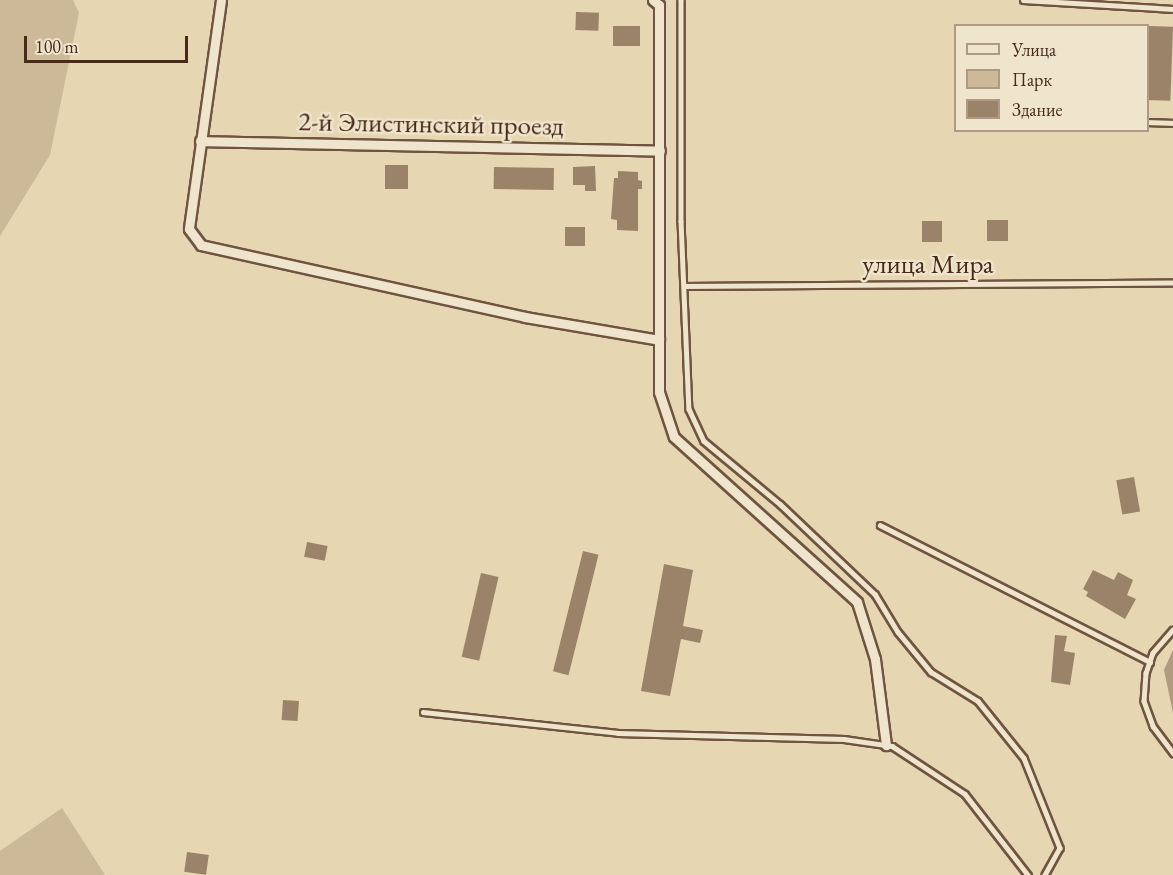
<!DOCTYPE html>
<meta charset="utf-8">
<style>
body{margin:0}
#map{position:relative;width:1173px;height:875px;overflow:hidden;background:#e6d6b1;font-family:"EB Garamond",serif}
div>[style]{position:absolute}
.green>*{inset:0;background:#cbb997}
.water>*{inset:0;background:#b19b7e}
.building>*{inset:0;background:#9b8369;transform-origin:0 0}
.roads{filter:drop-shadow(2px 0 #705440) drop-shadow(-2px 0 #705440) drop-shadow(0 2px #705440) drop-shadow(0 -2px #705440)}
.service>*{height:4.5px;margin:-2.25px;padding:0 2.25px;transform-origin:2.25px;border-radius:2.25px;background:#efe4cc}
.minor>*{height:9px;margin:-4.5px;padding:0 4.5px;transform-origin:4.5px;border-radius:4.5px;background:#efe4cc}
span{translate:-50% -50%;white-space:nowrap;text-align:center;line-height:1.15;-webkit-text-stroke:5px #efe4cc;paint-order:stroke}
.street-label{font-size:27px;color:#49291a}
.legend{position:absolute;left:954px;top:24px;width:195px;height:108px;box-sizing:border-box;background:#efe4cc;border:2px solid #ad9985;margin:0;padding:8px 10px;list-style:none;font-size:18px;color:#49291a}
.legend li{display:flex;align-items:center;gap:12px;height:30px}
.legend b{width:30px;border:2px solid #ad9985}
.scale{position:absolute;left:24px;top:36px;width:164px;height:27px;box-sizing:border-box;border:3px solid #49291a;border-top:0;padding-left:8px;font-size:18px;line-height:21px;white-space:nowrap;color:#49291a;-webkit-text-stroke:4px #efe4cc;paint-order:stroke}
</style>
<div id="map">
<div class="green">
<i style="clip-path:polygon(0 0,73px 0,79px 13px,50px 155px,0 236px)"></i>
<i style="clip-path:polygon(62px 808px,105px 875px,0 875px,0 851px)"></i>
</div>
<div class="water">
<i style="clip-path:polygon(1173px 650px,1173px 713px,1164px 670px)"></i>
</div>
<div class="building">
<i style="left:576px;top:12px;width:23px;height:18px;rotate:2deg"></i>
<i style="left:613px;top:26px;width:27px;height:20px"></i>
<i style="left:1148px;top:26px;width:25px;height:74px;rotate:2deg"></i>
<i style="left:385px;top:165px;width:23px;height:24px"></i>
<i style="clip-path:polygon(595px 166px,596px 191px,585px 191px,585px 185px,573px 185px,573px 167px)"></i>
<i style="left:494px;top:167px;width:60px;height:22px;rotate:1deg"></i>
<i style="clip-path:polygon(618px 171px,638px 172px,638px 180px,642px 181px,642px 189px,638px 189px,638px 231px,617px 230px,617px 220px,611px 219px,614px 178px,618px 178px)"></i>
<i style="left:987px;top:220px;width:21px;height:21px"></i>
<i style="left:942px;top:221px;width:21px;height:20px;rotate:90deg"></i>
<i style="left:565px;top:227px;width:20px;height:19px"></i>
<i style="left:1134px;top:477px;width:35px;height:18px;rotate:80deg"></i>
<i style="left:307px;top:542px;width:21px;height:15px;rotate:11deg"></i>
<i style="left:583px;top:551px;width:16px;height:124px;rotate:14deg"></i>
<i style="clip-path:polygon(664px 564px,693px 570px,683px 626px,703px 630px,700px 643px,681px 639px,670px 696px,641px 691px)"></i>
<i style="clip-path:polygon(1093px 570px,1114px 580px,1118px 572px,1133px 580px,1127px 595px,1136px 599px,1125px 619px,1086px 596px,1088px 592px,1083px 589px)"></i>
<i style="left:481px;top:573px;width:18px;height:86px;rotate:13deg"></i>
<i style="clip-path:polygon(1055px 635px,1067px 636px,1064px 651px,1075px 653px,1070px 685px,1051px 682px)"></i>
<i style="left:283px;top:700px;width:16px;height:20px;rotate:4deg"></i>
<i style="left:187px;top:852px;width:22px;height:20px;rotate:8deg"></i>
</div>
<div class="roads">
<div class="service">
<i style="left:681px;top:0;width:221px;rotate:90deg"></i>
<i style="left:681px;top:221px;width:188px;rotate:87.6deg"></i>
<i style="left:689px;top:409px;width:35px;rotate:65deg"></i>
<i style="left:704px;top:441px;width:99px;rotate:39.7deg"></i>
<i style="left:780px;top:504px;width:131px;rotate:43.5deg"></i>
<i style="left:875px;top:594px;width:44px;rotate:58.8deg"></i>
<i style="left:898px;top:632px;width:52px;rotate:50.5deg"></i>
<i style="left:931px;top:672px;width:55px;rotate:31.7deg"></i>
<i style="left:978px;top:701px;width:73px;rotate:51.1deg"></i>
<i style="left:1024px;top:758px;width:97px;rotate:68.2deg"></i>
<i style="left:1060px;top:848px;width:31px;rotate:119deg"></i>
<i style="left:1023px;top:0;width:150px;rotate:3.4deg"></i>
<i style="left:1148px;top:122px;width:25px;rotate:2deg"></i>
<i style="left:684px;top:286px;width:489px;rotate:-0.4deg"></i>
<i style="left:880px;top:525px;width:303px;rotate:26.9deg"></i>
<i style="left:1173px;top:630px;width:30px;rotate:131deg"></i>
<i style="left:1153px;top:653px;width:21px;rotate:109deg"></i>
<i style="left:1146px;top:673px;width:28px;rotate:94deg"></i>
<i style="left:1144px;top:701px;width:27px;rotate:70deg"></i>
<i style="left:1153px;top:726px;width:34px;rotate:53deg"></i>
<i style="left:423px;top:712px;width:196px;rotate:6.1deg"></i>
<i style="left:618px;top:733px;width:226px;rotate:1.5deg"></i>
<i style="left:844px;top:739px;width:49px;rotate:8.3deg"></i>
<i style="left:892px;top:746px;width:87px;rotate:33.3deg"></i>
<i style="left:965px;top:794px;width:103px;rotate:52.1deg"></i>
</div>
<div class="minor">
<i style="left:221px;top:0;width:231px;rotate:98deg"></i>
<i style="left:189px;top:229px;width:20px;rotate:53deg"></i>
<i style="left:201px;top:245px;width:332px;rotate:12.5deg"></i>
<i style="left:525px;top:317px;width:136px;rotate:9.7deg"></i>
<i style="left:653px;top:0;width:8px;rotate:40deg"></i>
<i style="left:659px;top:5px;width:387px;rotate:90deg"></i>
<i style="left:659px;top:392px;width:47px;rotate:71.6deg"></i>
<i style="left:674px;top:437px;width:246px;rotate:42deg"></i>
<i style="left:857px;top:602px;width:60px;rotate:72.5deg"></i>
<i style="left:875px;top:659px;width:87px;rotate:82.7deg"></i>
<i style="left:200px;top:141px;width:460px;rotate:1.2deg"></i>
</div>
</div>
<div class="street-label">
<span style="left:431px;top:123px;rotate:1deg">2-й Элистинский проезд</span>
<span style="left:928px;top:264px">улица Мира</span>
</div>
<ul class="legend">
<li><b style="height:8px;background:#efe4cc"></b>Улица</li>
<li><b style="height:16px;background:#cbb997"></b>Парк</li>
<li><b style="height:16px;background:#9b8369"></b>Здание</li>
</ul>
<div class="scale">100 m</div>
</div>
